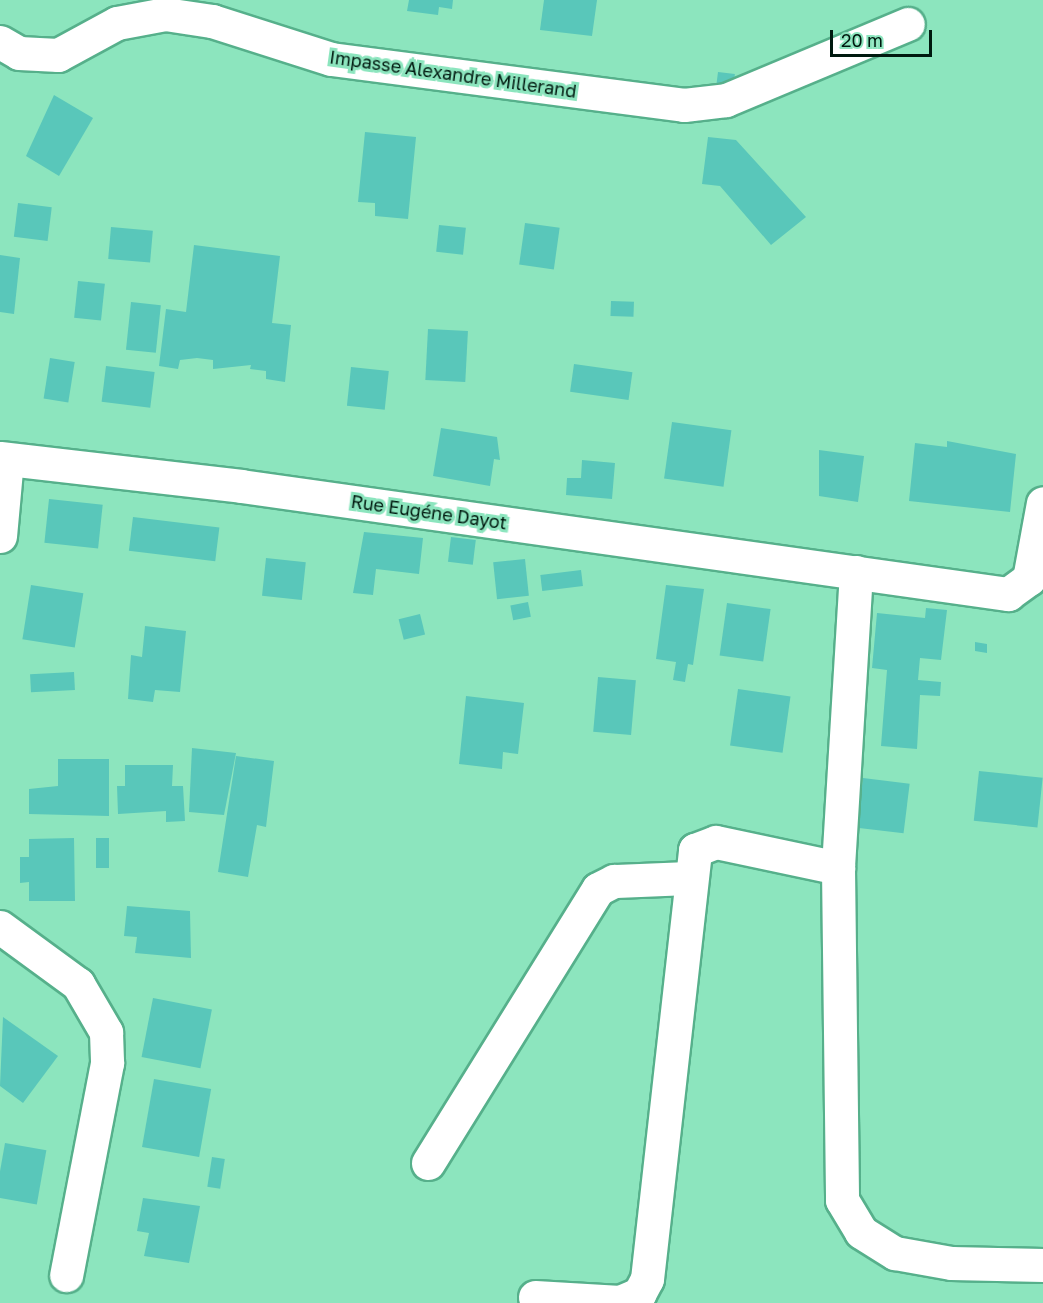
<!DOCTYPE html>
<meta charset="utf-8">
<style>
body{margin:0}
#map{position:relative;width:1043px;height:1303px;overflow:hidden;background:#8ce5be;font-family:"Golos Text",sans-serif}
div>[style]{position:absolute}
.building>*{inset:0;background:#59c7ba;transform-origin:0 0}
.roads{filter:drop-shadow(2px 0 #56b08b) drop-shadow(-2px 0 #56b08b) drop-shadow(0 2px #56b08b) drop-shadow(0 -2px #56b08b)}
.minor>*{height:33px;margin:-16.5px;padding:0 16.5px;transform-origin:16.5px;border-radius:16.5px;background:#fff}
span{translate:-50% -50%;white-space:nowrap;text-align:center;line-height:1.15;-webkit-text-stroke:6px #8ce5be;paint-order:stroke}
.street-label{font-size:18px;color:#00190f}
.scale{position:absolute;left:830px;top:30px;width:102px;height:27px;box-sizing:border-box;border:3px solid #00190f;border-top:0;padding-left:8px;font-size:18px;line-height:21px;white-space:nowrap;color:#00190f;-webkit-text-stroke:4px #8ce5be;paint-order:stroke}
</style>
<div id="map">
<div class="building">
<i style="clip-path:polygon(409px 0,453px 0,452px 9px,439px 7px,438px 15px,407px 11px)"></i>
<i style="clip-path:polygon(544px 0,597px 0,592px 36px,540px 30px)"></i>
<i style="left:718px;top:72px;width:17px;height:16px;rotate:7deg"></i>
<i style="clip-path:polygon(54px 95px,93px 118px,59px 176px,26px 156px)"></i>
<i style="clip-path:polygon(365px 132px,416px 137px,408px 219px,375px 216px,375px 203px,358px 202px)"></i>
<i style="clip-path:polygon(708px 137px,736px 140px,806px 217px,771px 245px,720px 186px,702px 184px)"></i>
<i style="left:18px;top:203px;width:34px;height:34px;rotate:7deg"></i>
<i style="left:525px;top:223px;width:35px;height:42px;rotate:8deg"></i>
<i style="left:439px;top:225px;width:27px;height:27px;rotate:6deg"></i>
<i style="left:111px;top:227px;width:42px;height:32px;rotate:5deg"></i>
<i style="clip-path:polygon(194px 245px,280px 256px,272px 323px,291px 325px,285px 382px,266px 379px,266px 371px,250px 369px,251px 365px,213px 369px,213px 360px,197px 358px,180px 360px,178px 369px,159px 366px,166px 309px,186px 312px)"></i>
<i style="clip-path:polygon(0 255px,20px 258px,14px 314px,0 312px)"></i>
<i style="left:78px;top:281px;width:27px;height:37px;rotate:6deg"></i>
<i style="left:611px;top:301px;width:23px;height:15px;rotate:2deg"></i>
<i style="left:131px;top:302px;width:30px;height:48px;rotate:6deg"></i>
<i style="left:428px;top:329px;width:40px;height:51px;rotate:3deg"></i>
<i style="left:50px;top:358px;width:25px;height:41px;rotate:9deg"></i>
<i style="left:574px;top:364px;width:59px;height:28px;rotate:8deg"></i>
<i style="left:106px;top:366px;width:49px;height:36px;rotate:7deg"></i>
<i style="left:351px;top:367px;width:38px;height:39px;rotate:6deg"></i>
<i style="left:672px;top:422px;width:60px;height:57px;rotate:8deg"></i>
<i style="clip-path:polygon(441px 428px,497px 437px,500px 460px,494px 459px,490px 486px,433px 476px)"></i>
<i style="clip-path:polygon(947px 441px,1016px 454px,1010px 512px,909px 501px,915px 443px,947px 447px)"></i>
<i style="clip-path:polygon(819px 450px,864px 456px,858px 502px,819px 496px)"></i>
<i style="clip-path:polygon(582px 460px,615px 463px,612px 499px,566px 495px,567px 478px,581px 478px)"></i>
<i style="left:49px;top:499px;width:54px;height:44px;rotate:6deg"></i>
<i style="left:133px;top:517px;width:87px;height:34px;rotate:7deg"></i>
<i style="clip-path:polygon(364px 532px,423px 538px,419px 574px,376px 569px,373px 595px,353px 593px)"></i>
<i style="left:451px;top:537px;width:25px;height:25px;rotate:7deg"></i>
<i style="left:266px;top:558px;width:40px;height:38px;rotate:6deg"></i>
<i style="left:525px;top:559px;width:37px;height:32px;rotate:84deg"></i>
<i style="left:581px;top:570px;width:16px;height:41px;rotate:83deg"></i>
<i style="left:31px;top:585px;width:53px;height:55px;rotate:9deg"></i>
<i style="clip-path:polygon(666px 585px,704px 589px,693px 665px,688px 664px,685px 682px,673px 680px,676px 662px,656px 659px)"></i>
<i style="left:528px;top:602px;width:15px;height:18px;rotate:79deg"></i>
<i style="left:727px;top:603px;width:44px;height:53px;rotate:8deg"></i>
<i style="clip-path:polygon(926px 608px,947px 610px,941px 660px,920px 658px,918px 680px,941px 682px,940px 696px,920px 695px,917px 749px,881px 746px,887px 670px,872px 668px,877px 613px,925px 618px)"></i>
<i style="left:420px;top:614px;width:21px;height:22px;rotate:76deg"></i>
<i style="clip-path:polygon(145px 626px,186px 631px,180px 692px,155px 690px,153px 702px,128px 699px,131px 655px,142px 657px)"></i>
<i style="clip-path:polygon(975px 642px,987px 644px,987px 653px,975px 651px)"></i>
<i style="left:74px;top:672px;width:18px;height:44px;rotate:87deg"></i>
<i style="left:598px;top:677px;width:38px;height:55px;rotate:5deg"></i>
<i style="left:738px;top:689px;width:53px;height:57px;rotate:8deg"></i>
<i style="clip-path:polygon(466px 696px,524px 703px,518px 754px,503px 752px,502px 769px,459px 764px)"></i>
<i style="clip-path:polygon(192px 748px,236px 753px,224px 815px,189px 812px)"></i>
<i style="clip-path:polygon(236px 756px,274px 761px,266px 827px,257px 825px,248px 877px,218px 872px)"></i>
<i style="clip-path:polygon(58px 759px,109px 759px,109px 816px,29px 814px,29px 789px,58px 786px)"></i>
<i style="clip-path:polygon(125px 765px,173px 765px,172px 786px,183px 786px,185px 821px,166px 822px,166px 811px,118px 814px,117px 786px,125px 786px)"></i>
<i style="left:979px;top:771px;width:64px;height:50px;rotate:6deg"></i>
<i style="left:863px;top:778px;width:47px;height:50px;rotate:7deg"></i>
<i style="clip-path:polygon(74px 838px,75px 901px,29px 901px,29px 882px,20px 883px,20px 857px,29px 857px,29px 839px)"></i>
<i style="left:96px;top:838px;width:13px;height:30px"></i>
<i style="clip-path:polygon(127px 906px,190px 911px,191px 958px,135px 953px,137px 937px,124px 936px)"></i>
<i style="left:153px;top:998px;width:60px;height:60px;rotate:11deg"></i>
<i style="clip-path:polygon(3px 1017px,58px 1056px,23px 1103px,0 1086px)"></i>
<i style="left:154px;top:1079px;width:58px;height:69px;rotate:10deg"></i>
<i style="left:5px;top:1143px;width:42px;height:55px;rotate:10deg"></i>
<i style="left:212px;top:1157px;width:13px;height:30px;rotate:9deg"></i>
<i style="clip-path:polygon(143px 1198px,200px 1206px,189px 1263px,144px 1256px,149px 1233px,137px 1231px)"></i>
</div>
<div class="roads">
<div class="minor">
<i style="left:0;top:42px;width:22px;rotate:30deg"></i>
<i style="left:19px;top:53px;width:39px;rotate:3deg"></i>
<i style="left:58px;top:55px;width:67px;rotate:-28.5deg"></i>
<i style="left:117px;top:23px;width:49px;rotate:-10.6deg"></i>
<i style="left:165px;top:14px;width:48px;rotate:8.5deg"></i>
<i style="left:212px;top:21px;width:125px;rotate:17.7deg"></i>
<i style="left:331px;top:59px;width:356px;rotate:7.4deg"></i>
<i style="left:684px;top:105px;width:42px;rotate:-6.8deg"></i>
<i style="left:726px;top:100px;width:197px;rotate:-22.7deg"></i>
<i style="left:0;top:458px;width:243px;rotate:6.6deg"></i>
<i style="left:241px;top:486px;width:775px;rotate:8.02deg"></i>
<i style="left:1008px;top:594px;width:26px;rotate:-36deg"></i>
<i style="left:1029px;top:579px;width:77px;rotate:-79.6deg"></i>
<i style="left:0;top:536px;width:77px;rotate:-84.8deg"></i>
<i style="left:856px;top:572px;width:297px;rotate:93.5deg"></i>
<i style="left:838px;top:868px;width:332px;rotate:89.3deg"></i>
<i style="left:842px;top:1200px;width:37px;rotate:59deg"></i>
<i style="left:861px;top:1232px;width:40px;rotate:32deg"></i>
<i style="left:895px;top:1253px;width:57px;rotate:10.1deg"></i>
<i style="left:951px;top:1263px;width:92px;rotate:1.2deg"></i>
<i style="left:0;top:927px;width:97px;rotate:36.2deg"></i>
<i style="left:78px;top:984px;width:56px;rotate:59.7deg"></i>
<i style="left:106px;top:1032px;width:31px;rotate:88deg"></i>
<i style="left:107px;top:1063px;width:216px;rotate:100.9deg"></i>
<i style="left:428px;top:1163px;width:322px;rotate:-58.2deg"></i>
<i style="left:598px;top:889px;width:18px;rotate:-27deg"></i>
<i style="left:614px;top:881px;width:76px;rotate:-2.3deg"></i>
<i style="left:535px;top:1297px;width:85px;rotate:3.4deg"></i>
<i style="left:620px;top:1302px;width:21px;rotate:-23deg"></i>
<i style="left:639px;top:1294px;width:17px;rotate:-62deg"></i>
<i style="left:647px;top:1279px;width:432px;rotate:-83.6deg"></i>
<i style="left:695px;top:850px;width:22px;rotate:-21deg"></i>
<i style="left:716px;top:842px;width:125px;rotate:12deg"></i>
</div>
</div>
<div class="street-label">
<span style="left:453px;top:74px;rotate:8deg">Impasse Alexandre Millerand</span>
<span style="left:429px;top:512px;rotate:8deg">Rue Eugéne Dayot</span>
</div>
<div class="scale">20 m</div>
</div>
